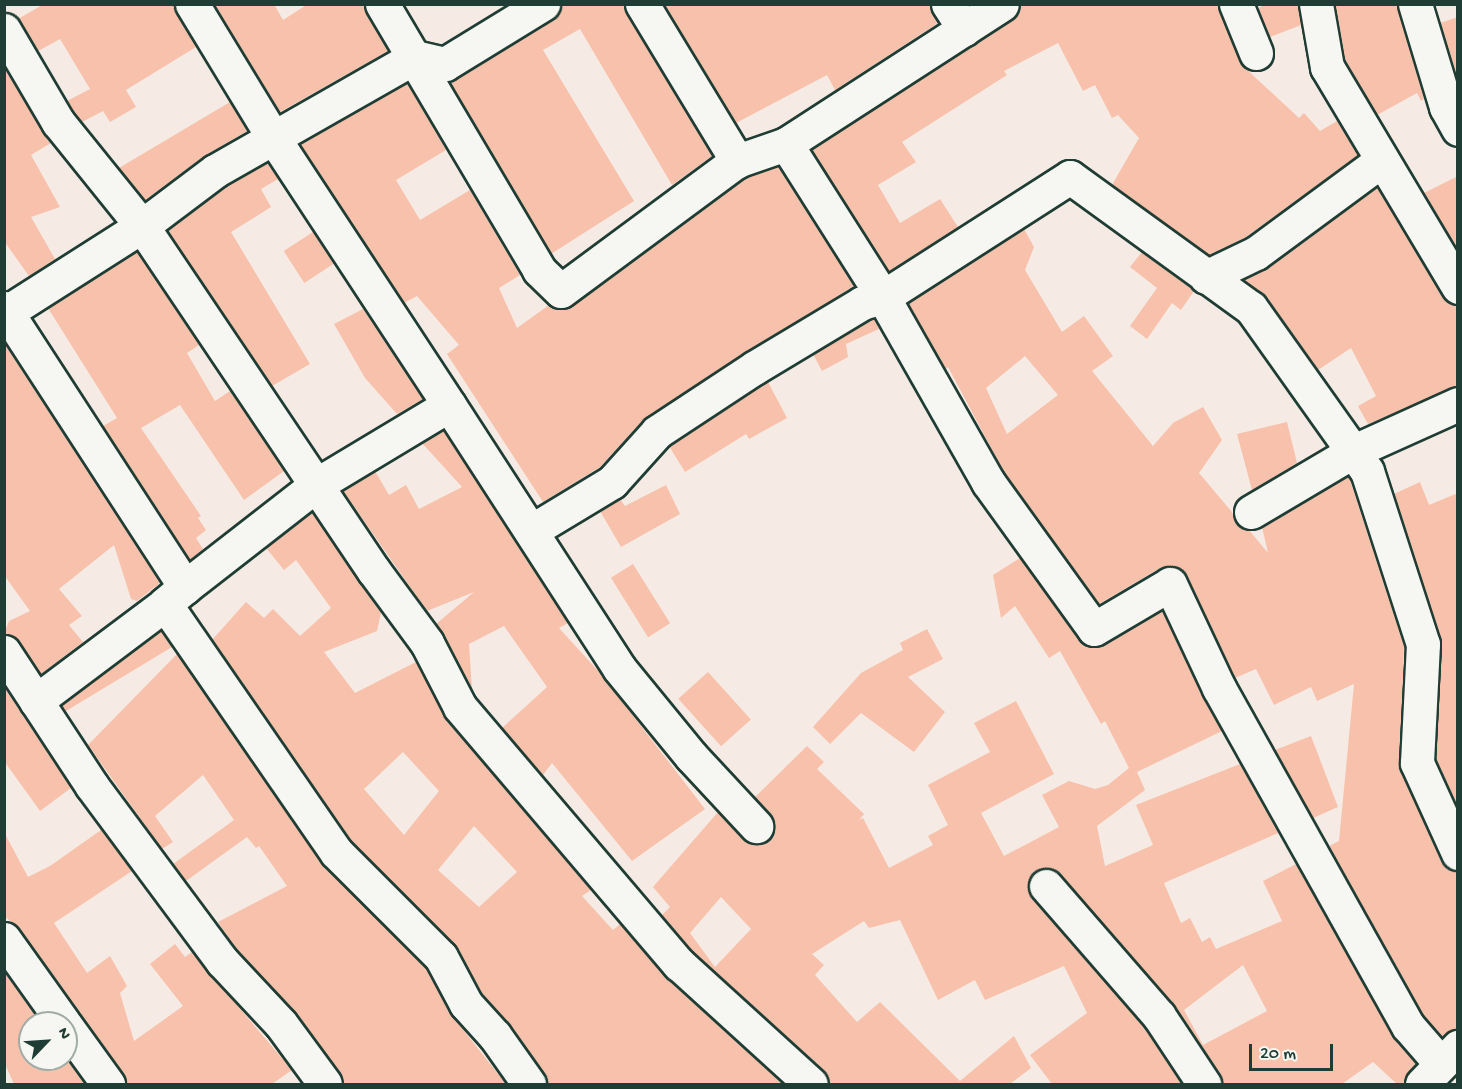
<!DOCTYPE html>
<style>
body{margin:0}
#map{position:relative;width:1462px;height:1089px;overflow:hidden;background:#f6ebe4;font-family:"Gochi Hand",sans-serif}
div>[style]{position:absolute}
.building>*{inset:0;background:#f7c1ab;transform-origin:0 0}
.roads{filter:drop-shadow(2px 0 #1f3d34) drop-shadow(-2px 0 #1f3d34) drop-shadow(0 2px #1f3d34) drop-shadow(0 -2px #1f3d34)}
.street>*{height:33px;margin:-16.5px;padding:0 16.5px;transform-origin:16.5px;border-radius:16.5px;background:#f6f6f2}
.secondary>*{height:33px;margin:-16.5px;padding:0 16.5px;transform-origin:16.5px;border-radius:16.5px;background:#f6f6f2}
span{translate:-50% -50%;white-space:nowrap;text-align:center;line-height:1.15;-webkit-text-stroke:4.5px #f6f6f2;paint-order:stroke}
.frame{position:absolute;inset:0;border:6px solid #1f3d34;pointer-events:none}
.north{position:absolute;left:18px;top:1011px;width:60px;height:60px;box-sizing:border-box;background:#f6f6f2;border:2px solid #a0aca6;border-radius:50%;rotate:65deg;font-size:16px;font-weight:700;line-height:24px;text-align:center;color:#1f3d34}
.north::after{content:'';display:block;margin:auto;width:21px;height:27px;background:#1f3d34;clip-path:polygon(50% 0,100% 100%,50% 72%,0 100%)}
.scale{position:absolute;left:1249px;top:1044px;width:84px;height:27px;box-sizing:border-box;border:3px solid #1f3d34;border-top:0;padding-left:8px;font-size:18px;line-height:21px;white-space:nowrap;color:#1f3d34;-webkit-text-stroke:4px #f6f6f2;paint-order:stroke}
</style>
<div id="map">
<div class="building">
<i style="clip-path:polygon(44px 4px,173px 4px,196px 47px,126px 90px,136px 107px,110px 122px,103px 111px,82px 122px,67px 101px,90px 89px,60px 39px,38px 51px,18px 19px)"></i>
<i style="clip-path:polygon(214px 4px,274px 4px,283px 20px,308px 4px,363px 4px,388px 51px,280px 112px)"></i>
<i style="clip-path:polygon(562px 4px,623px 4px,712px 156px,672px 185px,580px 29px,543px 50px,634px 201px,551px 254px,449px 81px,553px 20px)"></i>
<i style="clip-path:polygon(664px 4px,929px 4px,938px 23px,835px 90px,827px 75px,736px 123px)"></i>
<i style="clip-path:polygon(1020px 4px,1218px 4px,1244px 67px,1299px 118px,1304px 113px,1320px 131px,1337px 121px,1358px 155px,1246px 237px,1209px 255px,1112px 185px,1139px 138px,1118px 115px,1112px 118px,1095px 85px,1083px 91px,1058px 43px,1004px 71px,1007px 75px,902px 142px,916px 162px,878px 185px,900px 223px,940px 199px,958px 227px,889px 271px,812px 150px,1012px 20px)"></i>
<i style="clip-path:polygon(1268px 4px,1298px 4px,1301px 25px,1270px 37px,1258px 8px)"></i>
<i style="clip-path:polygon(1335px 4px,1397px 4px,1424px 99px,1421px 101px,1417px 93px,1377px 115px,1345px 60px)"></i>
<i style="clip-path:polygon(1458px 17px,1458px 80px,1440px 23px)"></i>
<i style="clip-path:polygon(4px 68px,51px 143px,31px 155px,60px 207px,31px 217px,55px 259px,29px 276px,4px 241px)"></i>
<i style="clip-path:polygon(407px 83px,446px 150px,396px 180px,420px 220px,470px 190px,520px 275px,499px 288px,517px 328px,549px 305px,564px 310px,572px 306px,746px 178px,778px 167px,854px 286px,646px 417px,600px 467px,543px 502px,447px 354px,459px 345px,417px 296px,404px 303px,300px 144px)"></i>
<i style="clip-path:polygon(230px 102px,247px 131px,204px 156px,145px 200px,119px 168px)"></i>
<i style="clip-path:polygon(267px 163px,278px 179px,261px 189px,271px 207px,231px 232px,310px 364px,272px 386px,167px 230px,225px 187px)"></i>
<i style="clip-path:polygon(1458px 176px,1458px 250px,1424px 193px)"></i>
<i style="clip-path:polygon(1377px 187px,1442px 297px,1458px 306px,1458px 386px,1368px 424px,1358px 406px,1376px 396px,1351px 348px,1318px 370px,1266px 297px,1244px 280px,1267px 268px)"></i>
<i style="clip-path:polygon(evenodd,1024px 229px,1034px 247px,1025px 270px,1062px 332px,1084px 316px,1113px 356px,1092px 371px,1153px 446px,1173px 423px,1203px 407px,1222px 440px,1199px 473px,1232px 512px,1235px 522px,1249px 530px,1268px 553px,1262px 527px,1348px 476px,1350px 480px,1404px 646px,1400px 770px,1441px 861px,1458px 872px,1458px 1029px,1442px 1037px,1423px 1015px,1329px 846px,1339px 841px,1354px 684px,1317px 701px,1311px 687px,1274px 705px,1256px 669px,1235px 678px,1180px 568px,1160px 568px,1099px 604px,1004px 472px,948px 367px,946px 369px,908px 303px,1024px 229px,1025px 356px,1058px 395px,1007px 434px,986px 388px,1025px 356px)"></i>
<i style="left:313px;top:232px;width:38px;height:35px;rotate:57deg"></i>
<i style="clip-path:polygon(137px 252px,199px 345px,187px 353px,215px 401px,230px 391px,284px 471px,244px 500px,180px 405px,141px 428px,201px 516px,198px 518px,206px 530px,196px 538px,203px 549px,190px 560px,103px 426px,117px 418px,48px 308px)"></i>
<i style="clip-path:polygon(1142px 252px,1194px 291px,1181px 310px,1172px 303px,1147px 339px,1130px 326px,1157px 288px,1130px 267px)"></i>
<i style="clip-path:polygon(363px 309px,423px 399px,397px 414px,365px 378px,334px 324px)"></i>
<i style="clip-path:polygon(874px 319px,879px 329px,846px 344px,848px 357px,822px 371px,813px 354px)"></i>
<i style="clip-path:polygon(4px 343px,160px 583px,137px 601px,131px 599px,114px 545px,59px 589px,82px 616px,69px 625px,83px 642px,41px 674px,19px 641px,4px 634px,9px 621px,30px 611px,4px 575px)"></i>
<i style="clip-path:polygon(768px 382px,787px 418px,749px 439px,746px 434px,685px 472px,669px 446px)"></i>
<i style="clip-path:polygon(1287px 422px,1297px 463px,1252px 490px,1237px 434px)"></i>
<i style="clip-path:polygon(443px 430px,568px 623px,559px 628px,600px 673px,705px 809px,632px 861px,552px 763px,543px 775px,502px 728px,547px 687px,504px 626px,469px 644px,472px 690px,436px 624px,474px 592px,427px 611px,343px 491px,375px 471px,389px 495px,406px 485px,419px 509px,462px 487px,422px 443px)"></i>
<i style="clip-path:polygon(1420px 482px,1429px 505px,1458px 493px,1458px 807px,1436px 759px,1441px 639px,1394px 494px)"></i>
<i style="clip-path:polygon(666px 485px,680px 514px,621px 547px,600px 511px,620px 499px,625px 506px)"></i>
<i style="clip-path:polygon(evenodd,312px 512px,381px 613px,377px 631px,324px 652px,355px 693px,416px 662px,446px 719px,591px 890px,582px 896px,613px 930px,620px 924px,666px 978px,784px 1084px,547px 1084px,544px 1073px,510px 1025px,481px 993px,454px 944px,350px 840px,212px 640px,246px 602px,264px 618px,273px 609px,300px 636px,331px 608px,296px 560px,284px 570px,266px 548px,312px 512px,403px 752px,439px 791px,404px 835px,364px 789px,403px 752px,312px 512px,474px 826px,517px 872px,479px 907px,438px 870px,474px 826px)"></i>
<i style="clip-path:polygon(evenodd,1020px 558px,1086px 646px,1104px 645px,1162px 611px,1222px 731px,1137px 772px,1145px 790px,1097px 826px,1105px 866px,1153px 845px,1136px 805px,1240px 764px,1278px 833px,1164px 883px,1181px 923px,1190px 918px,1202px 942px,1210px 937px,1216px 949px,1282px 921px,1263px 881px,1296px 864px,1392px 1035px,1416px 1064px,1404px 1084px,1397px 1084px,1373px 1062px,1342px 1084px,1222px 1084px,1220px 1074px,1173px 1004px,1052px 868px,1033px 872px,1028px 889px,1032px 898px,1144px 1027px,1182px 1084px,1052px 1084px,1030px 1055px,1087px 1013px,1064px 966px,985px 1000px,975px 980px,938px 1000px,900px 920px,869px 928px,864px 921px,812px 954px,824px 965px,815px 975px,857px 1022px,880px 1002px,960px 1081px,1014px 1036px,1031px 1068px,1010px 1084px,829px 1084px,824px 1070px,692px 951px,662px 915px,670px 907px,653px 887px,718px 812px,750px 844px,769px 839px,774px 821px,755px 797px,807px 746px,824px 762px,817px 769px,864px 814px,859px 820px,863px 818px,889px 868px,933px 845px,928px 836px,948px 825px,928px 785px,990px 752px,974px 723px,1016px 701px,1054px 774px,981px 813px,1004px 856px,1059px 827px,1042px 795px,1069px 781px,1095px 789px,1108px 785px,1129px 768px,1105px 721px,1101px 724px,1060px 651px,1049px 658px,1015px 606px,1001px 618px,993px 575px,1020px 558px,721px 897px,751px 929px,715px 967px,690px 933px,721px 897px,1020px 558px,1243px 965px,1267px 1011px,1203px 1045px,1184px 1010px,1243px 965px)"></i>
<i style="left:633px;top:564px;width:70px;height:26px;rotate:58deg"></i>
<i style="clip-path:polygon(927px 629px,943px 659px,908px 677px,945px 712px,914px 752px,861px 713px,830px 744px,813px 727px,861px 673px,903px 650px,900px 643px)"></i>
<i style="clip-path:polygon(161px 631px,172px 647px,66px 711px,61px 705px)"></i>
<i style="clip-path:polygon(177px 654px,321px 863px,426px 968px,450px 1013px,506px 1084px,345px 1084px,296px 1013px,236px 949px,218px 922px,287px 886px,259px 846px,256px 848px,247px 837px,186px 881px,173px 864px,234px 820px,203px 775px,155px 816px,173px 842px,162px 849px,88px 745px)"></i>
<i style="left:708px;top:672px;width:64px;height:40px;rotate:48deg"></i>
<i style="clip-path:polygon(4px 687px,71px 788px,40px 811px,4px 761px)"></i>
<i style="clip-path:polygon(1311px 736px,1338px 807px,1313px 818px,1275px 750px)"></i>
<i style="clip-path:polygon(101px 830px,132px 871px,54px 923px,87px 973px,110px 956px,127px 986px,120px 993px,134px 1041px,183px 1006px,150px 964px,175px 944px,185px 957px,192px 952px,292px 1070px,272px 1084px,126px 1084px,123px 1073px,19px 928px,4px 916px,4px 832px,28px 877px,50px 866px)"></i>
<i style="clip-path:polygon(4px 972px,41px 1023px,30px 1023px,30px 1059px,66px 1058px,85px 1084px,14px 1084px,4px 1062px)"></i>
</div>
<div class="roads">
<div class="street">
<i style="left:192px;top:4px;width:156px;rotate:58.7deg"></i>
<i style="left:273px;top:137px;width:321px;rotate:56.7deg"></i>
<i style="left:382px;top:4px;width:309px;rotate:59.4deg"></i>
<i style="left:539px;top:270px;width:30px;rotate:44deg"></i>
<i style="left:561px;top:291px;width:219px;rotate:-36.5deg"></i>
<i style="left:737px;top:161px;width:52px;rotate:-19.1deg"></i>
<i style="left:786px;top:144px;width:257px;rotate:-32.9deg"></i>
<i style="left:642px;top:4px;width:184px;rotate:58.8deg"></i>
<i style="left:948px;top:4px;width:30px;rotate:57deg"></i>
<i style="left:1236px;top:4px;width:53px;rotate:67.8deg"></i>
<i style="left:1316px;top:4px;width:64px;rotate:80.1deg"></i>
<i style="left:1327px;top:67px;width:256px;rotate:59.2deg"></i>
<i style="left:1415px;top:4px;width:108px;rotate:73.2deg"></i>
<i style="left:1446px;top:107px;width:25px;rotate:61deg"></i>
<i style="left:4px;top:30px;width:107px;rotate:59.6deg"></i>
<i style="left:58px;top:122px;width:134px;rotate:51.1deg"></i>
<i style="left:142px;top:226px;width:91px;rotate:-37deg"></i>
<i style="left:215px;top:171px;width:230px;rotate:-29.7deg"></i>
<i style="left:415px;top:57px;width:31px;rotate:13deg"></i>
<i style="left:445px;top:64px;width:115px;rotate:-31.5deg"></i>
<i style="left:786px;top:144px;width:181px;rotate:57.6deg"></i>
<i style="left:883px;top:297px;width:222px;rotate:-32.7deg"></i>
<i style="left:1070px;top:177px;width:223px;rotate:35.9deg"></i>
<i style="left:1251px;top:308px;width:200px;rotate:54.6deg"></i>
<i style="left:1367px;top:471px;width:182px;rotate:72.1deg"></i>
<i style="left:1423px;top:644px;width:119px;rotate:92.9deg"></i>
<i style="left:1417px;top:763px;width:99px;rotate:65.5deg"></i>
<i style="left:1206px;top:277px;width:55px;rotate:-25.6deg"></i>
<i style="left:1256px;top:253px;width:155px;rotate:-36.4deg"></i>
<i style="left:4px;top:308px;width:333px;rotate:57deg"></i>
<i style="left:185px;top:587px;width:166px;rotate:-37.9deg"></i>
<i style="left:316px;top:485px;width:155px;rotate:-31deg"></i>
<i style="left:449px;top:405px;width:313px;rotate:57.1deg"></i>
<i style="left:619px;top:668px;width:114px;rotate:50.7deg"></i>
<i style="left:691px;top:756px;width:96px;rotate:47.1deg"></i>
<i style="left:7px;top:312px;width:160px;rotate:-32.5deg"></i>
<i style="left:142px;top:226px;width:416px;rotate:56.1deg"></i>
<i style="left:374px;top:571px;width:89px;rotate:53.6deg"></i>
<i style="left:427px;top:643px;width:72px;rotate:62.7deg"></i>
<i style="left:460px;top:707px;width:338px;rotate:49.6deg"></i>
<i style="left:679px;top:964px;width:178px;rotate:42.3deg"></i>
<i style="left:1251px;top:512px;width:120px;rotate:-30.6deg"></i>
<i style="left:1354px;top:451px;width:114px;rotate:-24.3deg"></i>
<i style="left:531px;top:531px;width:95px;rotate:-31.2deg"></i>
<i style="left:612px;top:482px;width:67px;rotate:-48deg"></i>
<i style="left:657px;top:432px;width:116px;rotate:-33.4deg"></i>
<i style="left:754px;top:368px;width:126px;rotate:-31deg"></i>
<i style="left:862px;top:303px;width:22px;rotate:-16deg"></i>
<i style="left:883px;top:297px;width:213px;rotate:60.4deg"></i>
<i style="left:988px;top:482px;width:181px;rotate:54.2deg"></i>
<i style="left:1094px;top:629px;width:88px;rotate:-30.6deg"></i>
<i style="left:1170px;top:584px;width:115px;rotate:64.8deg"></i>
<i style="left:1219px;top:688px;width:387px;rotate:60.8deg"></i>
<i style="left:1408px;top:1026px;width:50px;rotate:49deg"></i>
<i style="left:185px;top:587px;width:26px;rotate:140deg"></i>
<i style="left:165px;top:604px;width:301px;rotate:55.4deg"></i>
<i style="left:336px;top:852px;width:148px;rotate:45deg"></i>
<i style="left:441px;top:957px;width:53px;rotate:62deg"></i>
<i style="left:466px;top:1004px;width:43px;rotate:47.8deg"></i>
<i style="left:495px;top:1036px;width:59px;rotate:54.7deg"></i>
<i style="left:36px;top:701px;width:161px;rotate:-36.9deg"></i>
<i style="left:1046px;top:886px;width:172px;rotate:49deg"></i>
<i style="left:1159px;top:1016px;width:82px;rotate:56.5deg"></i>
<i style="left:4px;top:939px;width:103px;rotate:54.5deg"></i>
<i style="left:66px;top:1026px;width:72px;rotate:54.1deg"></i>
<i style="left:1422px;top:1084px;width:52px;rotate:-45.8deg"></i>
</div>
<div class="secondary">
<i style="left:4px;top:652px;width:160px;rotate:56.7deg"></i>
<i style="left:92px;top:786px;width:218px;rotate:53.4deg"></i>
<i style="left:222px;top:961px;width:86px;rotate:46.9deg"></i>
<i style="left:281px;top:1024px;width:74px;rotate:53.7deg"></i>
</div>
</div>
<div class="frame"></div>
<div class="north">N</div>
<div class="scale">20 m</div>
</div>
